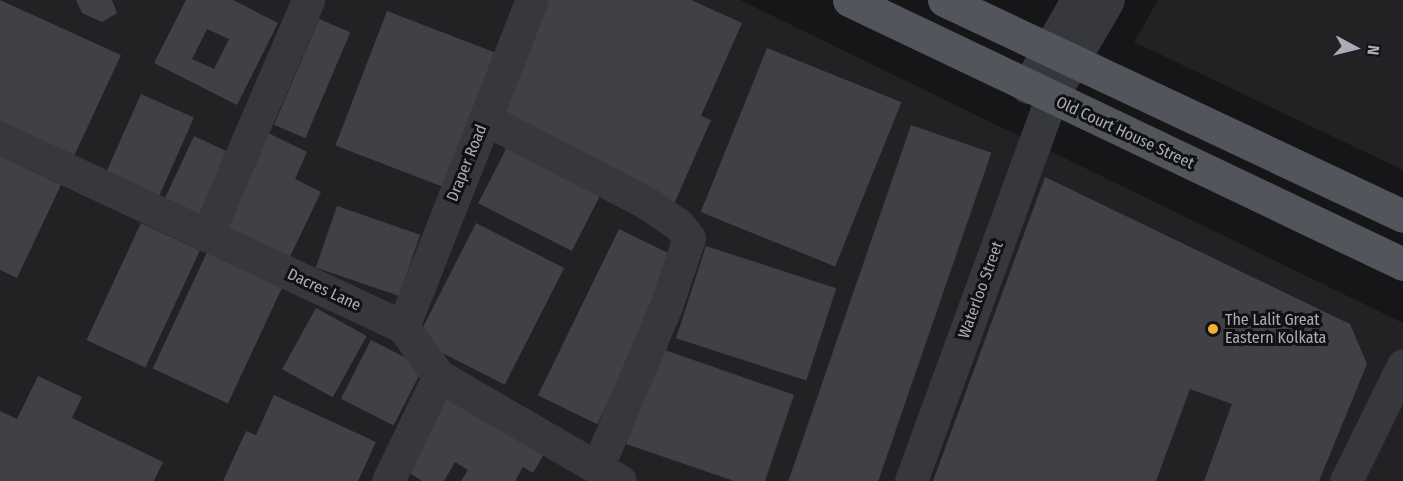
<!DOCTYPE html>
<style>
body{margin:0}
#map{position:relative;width:1403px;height:481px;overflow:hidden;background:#161618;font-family:"Fira Sans Condensed",sans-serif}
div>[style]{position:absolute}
.built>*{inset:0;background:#222225}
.building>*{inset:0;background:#404145;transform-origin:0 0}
.minor>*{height:33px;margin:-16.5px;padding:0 16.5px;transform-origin:16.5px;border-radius:16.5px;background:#37383d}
.major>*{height:33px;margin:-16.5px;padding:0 16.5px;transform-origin:16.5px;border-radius:16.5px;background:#53555c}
.dots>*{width:16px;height:16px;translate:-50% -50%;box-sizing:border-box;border:3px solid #111113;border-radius:50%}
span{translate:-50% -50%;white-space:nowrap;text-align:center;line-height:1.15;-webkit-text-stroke:6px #111113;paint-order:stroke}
.street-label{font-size:16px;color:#a8adb8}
.poi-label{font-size:16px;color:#a8adb8}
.left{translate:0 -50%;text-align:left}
.north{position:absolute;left:1325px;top:18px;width:60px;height:60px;-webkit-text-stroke:4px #111113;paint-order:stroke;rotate:97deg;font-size:16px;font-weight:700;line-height:24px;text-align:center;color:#a8adb8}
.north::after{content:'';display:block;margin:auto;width:21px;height:27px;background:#a8adb8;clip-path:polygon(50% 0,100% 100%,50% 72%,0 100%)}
</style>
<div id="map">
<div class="built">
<i style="clip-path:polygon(0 0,740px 0,1403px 323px,1403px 481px,0 481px)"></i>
<i style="clip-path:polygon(1158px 0,1403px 0,1403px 170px,1134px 42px)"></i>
</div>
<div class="building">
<i style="clip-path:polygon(0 0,121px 55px,74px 156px,0 121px)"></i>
<i style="clip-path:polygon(76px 0,112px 0,117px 13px,102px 22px,82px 13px)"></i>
<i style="clip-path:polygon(evenodd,186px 0,233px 0,278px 23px,237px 105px,154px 63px,186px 0,207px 29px,229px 39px,214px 69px,192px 59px,207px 29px)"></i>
<i style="clip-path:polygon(539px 0,691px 0,742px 23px,701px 116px,711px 120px,674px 204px,495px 115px)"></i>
<i style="left:387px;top:11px;width:122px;height:144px;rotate:21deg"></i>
<i style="left:319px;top:19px;width:34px;height:115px;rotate:23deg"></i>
<i style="left:767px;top:48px;width:145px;height:177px;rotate:22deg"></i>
<i style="left:141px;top:94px;width:58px;height:93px;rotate:24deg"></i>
<i style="left:911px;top:125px;width:85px;height:376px;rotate:19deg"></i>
<i style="clip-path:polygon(264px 131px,307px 152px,295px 179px,321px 192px,285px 267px,215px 233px)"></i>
<i style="left:194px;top:136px;width:50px;height:76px;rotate:25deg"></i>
<i style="left:510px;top:141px;width:105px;height:70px;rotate:27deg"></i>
<i style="clip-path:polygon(0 156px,61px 185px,17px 278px,0 270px)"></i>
<i style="clip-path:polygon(1045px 177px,1350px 324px,1367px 364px,1319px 481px,1204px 481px,1232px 404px,1190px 389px,1156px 481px,933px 481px)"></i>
<i style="left:337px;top:206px;width:88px;height:65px;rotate:19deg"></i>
<i style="left:141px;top:223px;width:65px;height:129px;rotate:25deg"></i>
<i style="left:476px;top:223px;width:99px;height:131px;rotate:27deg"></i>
<i style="left:619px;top:229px;width:66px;height:185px;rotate:26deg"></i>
<i style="left:706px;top:246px;width:137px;height:97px;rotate:18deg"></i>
<i style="left:209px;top:248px;width:83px;height:133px;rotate:25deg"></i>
<i style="left:316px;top:308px;width:58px;height:70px;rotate:29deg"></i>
<i style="left:371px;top:340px;width:59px;height:66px;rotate:27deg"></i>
<i style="clip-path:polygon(659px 348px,794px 395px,765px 481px,734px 481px,626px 444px)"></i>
<i style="clip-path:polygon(38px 376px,82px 397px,72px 418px,163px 462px,154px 481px,0 481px,0 411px,17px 419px)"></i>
<i style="clip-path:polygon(274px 395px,376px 442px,358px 481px,223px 481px,246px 431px,256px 435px)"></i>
<i style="clip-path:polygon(448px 395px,544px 454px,533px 473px,523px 467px,515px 481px,461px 481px,468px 470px,455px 462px,444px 481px,422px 481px,403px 469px)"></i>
</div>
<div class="minor">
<i style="left:1027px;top:87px;width:100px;rotate:-60.1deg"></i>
<i style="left:485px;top:119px;width:180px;rotate:27.4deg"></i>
<i style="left:645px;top:202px;width:40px;rotate:34deg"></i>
<i style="left:678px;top:224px;width:18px;rotate:52deg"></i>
<i style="left:689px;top:238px;width:72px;rotate:108.7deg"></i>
<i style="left:666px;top:306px;width:176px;rotate:113.1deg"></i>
<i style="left:0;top:138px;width:445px;rotate:25.1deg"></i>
<i style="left:403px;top:327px;width:61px;rotate:53.7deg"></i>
<i style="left:439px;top:376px;width:209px;rotate:30.1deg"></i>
<i style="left:207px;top:235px;width:256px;rotate:-66.7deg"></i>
<i style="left:403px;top:327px;width:352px;rotate:-68.5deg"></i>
<i style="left:388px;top:481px;width:117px;rotate:-64.1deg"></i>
<i style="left:911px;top:481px;width:408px;rotate:-69.9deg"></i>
<i style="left:1051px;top:98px;width:113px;rotate:-59.8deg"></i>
<i style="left:1346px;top:481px;width:129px;rotate:-63.8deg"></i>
</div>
<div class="major">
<i style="left:849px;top:0;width:614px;rotate:25.48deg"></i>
<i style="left:944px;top:0;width:507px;rotate:25.2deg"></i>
</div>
<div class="dots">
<i style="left:1213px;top:329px;background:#f2b134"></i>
</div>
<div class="street-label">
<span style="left:1125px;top:133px;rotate:25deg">Old Court House Street</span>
<span style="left:467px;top:163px;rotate:-68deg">Draper Road</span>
<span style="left:324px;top:290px;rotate:25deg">Dacres Lane</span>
<span style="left:981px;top:290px;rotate:-70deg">Waterloo Street</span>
</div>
<div class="poi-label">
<span class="left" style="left:1225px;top:329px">The Lalit Great<br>Eastern Kolkata</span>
</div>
<div class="north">N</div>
</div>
